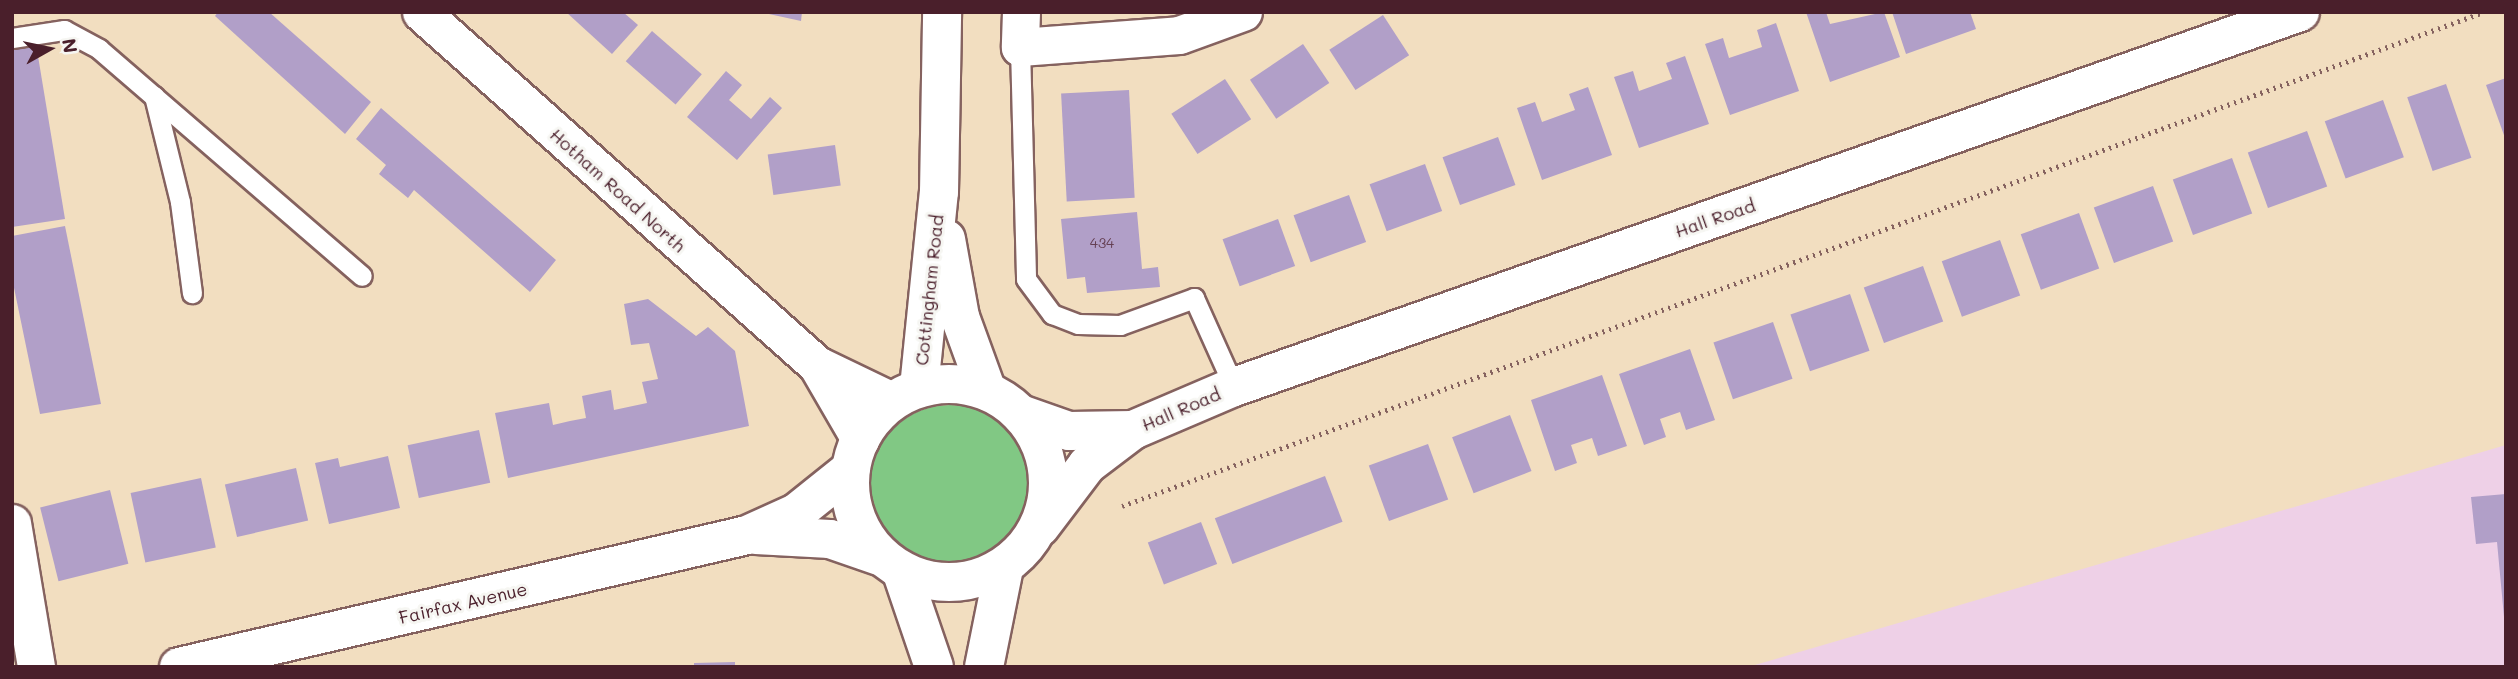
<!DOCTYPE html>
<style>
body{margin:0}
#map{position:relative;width:2518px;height:679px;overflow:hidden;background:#f2dec0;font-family:Mali,sans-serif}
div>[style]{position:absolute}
.built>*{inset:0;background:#eed0e7}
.green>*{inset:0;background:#81c884}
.round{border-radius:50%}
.building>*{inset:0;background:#b19fc8;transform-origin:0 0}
.path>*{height:4.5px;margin-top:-2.25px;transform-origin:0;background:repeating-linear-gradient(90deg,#85625f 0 2px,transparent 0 7px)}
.roads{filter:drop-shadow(2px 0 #85625f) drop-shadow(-2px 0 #85625f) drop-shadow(0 2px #85625f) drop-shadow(0 -2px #85625f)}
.service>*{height:19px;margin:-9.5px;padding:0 9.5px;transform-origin:9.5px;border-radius:9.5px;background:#fff}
.minor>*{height:37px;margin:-18.5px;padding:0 18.5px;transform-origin:18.5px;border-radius:18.5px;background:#fff}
.tertiary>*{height:38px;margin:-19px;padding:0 19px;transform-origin:19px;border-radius:19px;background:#fff}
.secondary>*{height:38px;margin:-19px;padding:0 19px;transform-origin:19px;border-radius:19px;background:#fff}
.secondary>.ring{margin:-19px;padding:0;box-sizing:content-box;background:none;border:38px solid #fff;border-radius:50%}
span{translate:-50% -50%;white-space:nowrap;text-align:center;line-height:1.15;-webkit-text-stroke:6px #f6f6f2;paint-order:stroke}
.number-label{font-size:14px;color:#643f52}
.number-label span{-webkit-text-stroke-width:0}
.street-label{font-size:18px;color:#4a1f2b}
.frame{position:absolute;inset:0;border:14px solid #4a1f2b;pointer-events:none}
.north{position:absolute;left:14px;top:14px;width:70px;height:70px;-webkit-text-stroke:5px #f6f6f2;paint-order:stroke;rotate:81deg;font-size:19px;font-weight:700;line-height:28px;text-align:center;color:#4a1f2b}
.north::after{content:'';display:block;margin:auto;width:24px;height:32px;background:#4a1f2b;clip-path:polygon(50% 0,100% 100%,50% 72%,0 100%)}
</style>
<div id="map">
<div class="built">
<i style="clip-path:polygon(2506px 445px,2506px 667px,1748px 667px)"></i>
</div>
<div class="green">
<i class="round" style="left:870px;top:405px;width:160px;height:160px"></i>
</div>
<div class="building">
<i style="clip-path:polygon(218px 12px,269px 12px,371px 102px,345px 134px,215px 16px)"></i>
<i style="clip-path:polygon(566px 12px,623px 12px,638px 25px,612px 54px)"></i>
<i style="clip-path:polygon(760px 12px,802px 12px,801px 21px)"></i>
<i style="clip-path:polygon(1806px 12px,1826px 12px,1830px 24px,1884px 12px,1900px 57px,1830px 82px)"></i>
<i style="clip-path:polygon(1892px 12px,1970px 12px,1976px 29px,1906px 54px)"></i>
<i style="left:1383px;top:15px;width:48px;height:64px;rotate:57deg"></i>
<i style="clip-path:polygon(1776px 23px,1799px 91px,1730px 115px,1705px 44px,1723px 38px,1729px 58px,1762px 47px,1757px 30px)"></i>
<i style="left:652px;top:31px;width:66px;height:40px;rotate:41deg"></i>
<i style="clip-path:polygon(36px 44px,65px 219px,12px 227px,12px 48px)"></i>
<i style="left:1303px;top:44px;width:47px;height:64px;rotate:56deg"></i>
<i style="clip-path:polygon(1685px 56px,1709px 124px,1639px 148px,1614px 77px,1633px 71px,1639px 91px,1672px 79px,1666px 63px)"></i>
<i style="clip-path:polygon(726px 71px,742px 85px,729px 100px,751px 119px,770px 97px,782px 108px,737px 160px,687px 117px)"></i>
<i style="clip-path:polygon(2506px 78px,2506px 138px,2505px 138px,2486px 85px)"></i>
<i style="left:1225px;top:79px;width:48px;height:64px;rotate:57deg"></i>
<i style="left:2446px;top:84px;width:78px;height:41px;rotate:71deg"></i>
<i style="clip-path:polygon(1588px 87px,1612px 155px,1542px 180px,1517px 108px,1535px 102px,1542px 122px,1575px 110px,1569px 94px)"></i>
<i style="left:1129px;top:90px;width:108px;height:68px;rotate:87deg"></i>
<i style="left:2383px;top:100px;width:61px;height:62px;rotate:70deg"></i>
<i style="clip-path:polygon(381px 108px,556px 260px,530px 292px,414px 190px,408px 198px,379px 174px,386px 165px,356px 139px)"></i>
<i style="left:2307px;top:131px;width:59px;height:63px;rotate:70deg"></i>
<i style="left:1498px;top:137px;width:51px;height:59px;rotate:70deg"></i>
<i style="left:835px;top:145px;width:41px;height:68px;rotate:82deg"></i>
<i style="left:2232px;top:158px;width:59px;height:63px;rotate:70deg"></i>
<i style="left:1425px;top:164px;width:50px;height:59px;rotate:70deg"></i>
<i style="left:2153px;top:186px;width:59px;height:63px;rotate:70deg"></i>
<i style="left:1349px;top:195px;width:50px;height:59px;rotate:70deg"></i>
<i style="clip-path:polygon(1137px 212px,1142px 269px,1158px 267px,1160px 287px,1087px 293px,1085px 277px,1067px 279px,1061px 219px)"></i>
<i style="left:2079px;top:213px;width:59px;height:62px;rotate:70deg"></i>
<i style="left:1278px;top:219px;width:50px;height:59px;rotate:70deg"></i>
<i style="clip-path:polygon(65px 226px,101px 404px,40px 414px,12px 278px,12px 236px)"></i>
<i style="left:2000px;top:240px;width:59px;height:62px;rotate:70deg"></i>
<i style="left:1923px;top:266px;width:59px;height:63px;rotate:70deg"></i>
<i style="left:1850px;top:294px;width:60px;height:63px;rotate:71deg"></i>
<i style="clip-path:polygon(648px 299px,696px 336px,708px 327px,735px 351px,749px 426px,508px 478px,495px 413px,549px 403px,553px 425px,570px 421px,586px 418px,582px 396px,611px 390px,614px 410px,647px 403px,642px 382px,658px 379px,649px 343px,631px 345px,624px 304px)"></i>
<i style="left:1773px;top:322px;width:60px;height:63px;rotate:71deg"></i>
<i style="clip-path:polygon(1690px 349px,1715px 420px,1686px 430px,1680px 412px,1660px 419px,1666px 437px,1644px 445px,1619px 374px)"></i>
<i style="clip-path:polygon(1602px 375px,1627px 446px,1598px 456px,1592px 438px,1571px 445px,1577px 463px,1555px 471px,1531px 400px)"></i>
<i style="left:1510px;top:415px;width:60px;height:62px;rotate:69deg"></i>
<i style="left:479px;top:430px;width:54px;height:73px;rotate:78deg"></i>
<i style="left:1428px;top:444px;width:59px;height:63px;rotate:70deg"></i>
<i style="clip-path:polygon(388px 456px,400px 508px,329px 524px,315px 463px,338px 458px,340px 467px)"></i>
<i style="left:296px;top:468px;width:54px;height:73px;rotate:77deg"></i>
<i style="left:1325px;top:476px;width:49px;height:118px;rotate:69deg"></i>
<i style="left:201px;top:478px;width:71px;height:72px;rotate:78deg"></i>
<i style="left:110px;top:490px;width:76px;height:72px;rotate:76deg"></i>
<i style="clip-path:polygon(2506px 494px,2506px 617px,2504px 617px,2497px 542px,2476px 544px,2471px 497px)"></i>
<i style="left:1201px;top:522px;width:45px;height:57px;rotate:69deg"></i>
<i style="clip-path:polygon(735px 662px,735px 667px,694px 667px,694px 663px)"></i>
</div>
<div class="path">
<i style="left:1122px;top:506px;width:1449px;rotate:-19.94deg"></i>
</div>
<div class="roads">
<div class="service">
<i style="left:12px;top:38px;width:53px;rotate:-8.7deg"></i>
<i style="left:64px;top:30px;width:40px;rotate:28deg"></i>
<i style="left:99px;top:49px;width:347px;rotate:40.8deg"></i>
<i style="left:1020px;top:47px;width:232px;rotate:88.5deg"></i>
<i style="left:1026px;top:279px;width:44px;rotate:53.4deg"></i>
<i style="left:1052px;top:314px;width:28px;rotate:21deg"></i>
<i style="left:1078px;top:324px;width:42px;rotate:1.4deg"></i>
<i style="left:1120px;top:325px;width:79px;rotate:-20deg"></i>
<i style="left:1194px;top:298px;width:98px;rotate:65.8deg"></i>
<i style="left:154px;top:96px;width:109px;rotate:76.2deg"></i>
<i style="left:180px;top:202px;width:92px;rotate:82.5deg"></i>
</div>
<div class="minor">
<i style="left:421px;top:12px;width:530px;rotate:41.71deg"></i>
<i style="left:817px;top:365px;width:83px;rotate:25.6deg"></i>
<i style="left:1021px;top:12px;width:35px;rotate:92deg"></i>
<i style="left:1020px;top:47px;width:159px;rotate:-4.3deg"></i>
<i style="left:1179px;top:35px;width:68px;rotate:-19.8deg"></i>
<i style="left:817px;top:365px;width:86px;rotate:59.8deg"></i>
<i style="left:12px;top:523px;width:146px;rotate:80.5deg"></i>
</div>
<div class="tertiary">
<i style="left:1023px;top:415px;width:49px;rotate:19.2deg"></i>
<i style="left:1069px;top:431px;width:64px;rotate:-0.9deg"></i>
<i style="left:1040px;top:527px;width:78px;rotate:-52.8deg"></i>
<i style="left:1087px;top:465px;width:58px;rotate:-37.3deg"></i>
<i style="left:1133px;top:430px;width:110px;rotate:-23.1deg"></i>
<i style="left:1234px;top:387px;width:1130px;rotate:-19.38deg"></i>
<i style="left:756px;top:535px;width:74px;rotate:3.1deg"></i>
<i style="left:830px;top:539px;width:52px;rotate:19.1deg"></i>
<i style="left:179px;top:667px;width:583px;rotate:-13.08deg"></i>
<i style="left:747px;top:535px;width:54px;rotate:-24.2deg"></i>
<i style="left:796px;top:513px;width:70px;rotate:-38.7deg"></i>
</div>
<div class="secondary">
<i style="left:946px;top:239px;width:79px;rotate:79.8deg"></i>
<i style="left:960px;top:317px;width:79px;rotate:70deg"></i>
<i class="ring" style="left:850px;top:384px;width:160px;height:160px"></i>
<i style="left:919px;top:388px;width:197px;rotate:-84.2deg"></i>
<i style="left:939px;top:192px;width:180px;rotate:-89deg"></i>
<i style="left:902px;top:573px;width:99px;rotate:71.2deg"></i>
<i style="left:984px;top:667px;width:101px;rotate:-78.6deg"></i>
</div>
</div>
<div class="number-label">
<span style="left:1102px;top:243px">434</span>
</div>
<div class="street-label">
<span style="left:618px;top:190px;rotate:42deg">Hotham Road North</span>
<span style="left:1715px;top:218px;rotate:-19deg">Hall Road</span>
<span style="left:929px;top:290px;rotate:-84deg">Cottingham Road</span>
<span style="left:1181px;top:409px;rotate:-23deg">Hall Road</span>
<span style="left:463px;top:603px;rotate:-13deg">Fairfax Avenue</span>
</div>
<div class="frame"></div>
<div class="north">N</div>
</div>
